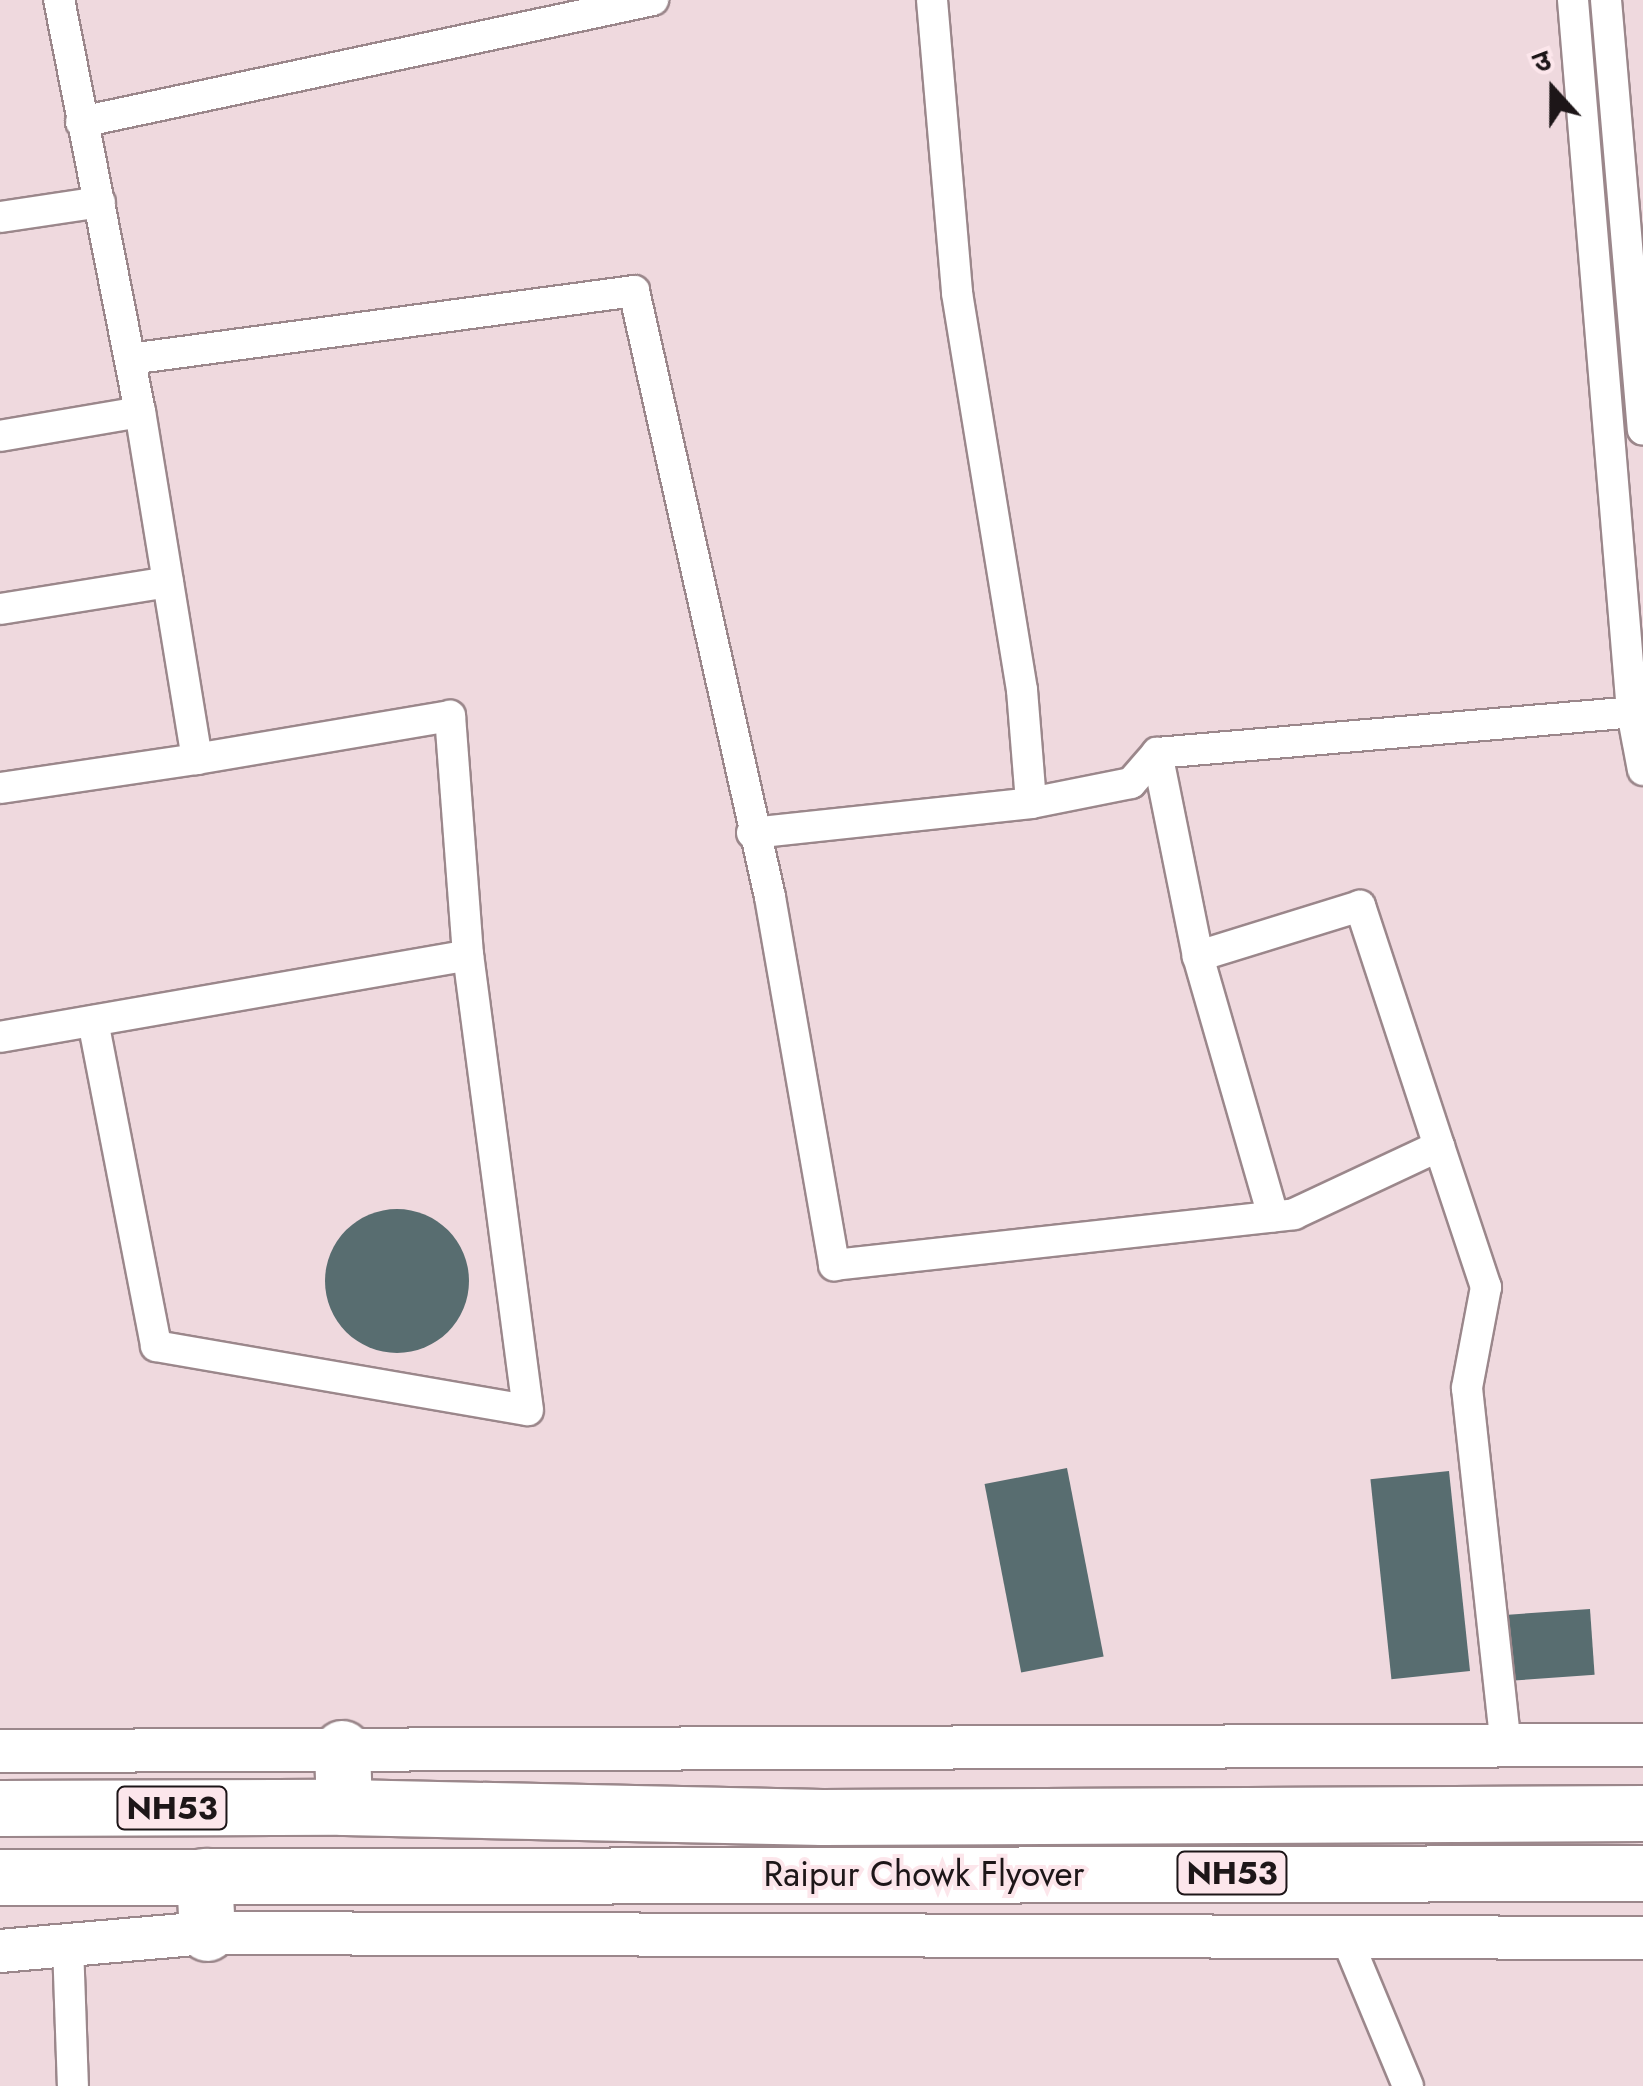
<!DOCTYPE html>
<meta charset="utf-8">
<style>
body{margin:0}
#map{position:relative;width:1643px;height:2086px;overflow:hidden;background:#efd9de;font-family:Jost,"Noto Sans Devanagari",sans-serif}
div>[style]{position:absolute}
.building>*{inset:0;background:#586d70;transform-origin:0 0}
.round{border-radius:50%}
.roads{filter:drop-shadow(2px 0 #9b878b) drop-shadow(-2px 0 #9b878b) drop-shadow(0 2px #9b878b) drop-shadow(0 -2px #9b878b)}
.street>*{height:30px;margin:-15px;padding:0 15px;transform-origin:15px;border-radius:15px;background:#fff}
.secondary>*{height:42px;margin:-21px;padding:0 21px;transform-origin:21px;border-radius:21px;background:#fff}
.highway>*{height:55px;margin:-27.5px;padding:0 27.5px;transform-origin:27.5px;border-radius:27.5px;background:#fff}
span{translate:-50% -50%;white-space:nowrap;text-align:center;line-height:1.15;-webkit-text-stroke:8px #fce6eb;paint-order:stroke}
.shield-label span{padding:2px 8px;background:#fce6eb;border:2px solid;border-radius:8px;-webkit-text-stroke-width:0}
.shield-label{font-size:32px;color:#1d1618;font-weight:700}
.street-label{font-size:35px;color:#1d1618}
.north{position:absolute;left:1503px;top:40px;width:100px;height:100px;-webkit-text-stroke:8px #fce6eb;paint-order:stroke;rotate:339deg;font-size:28px;font-weight:700;line-height:40px;text-align:center;color:#1d1618}
.north::after{content:'';display:block;margin:auto;width:35px;height:45px;background:#1d1618;clip-path:polygon(50% 0,100% 100%,50% 72%,0 100%)}
</style>
<div id="map">
<div class="building">
<i class="round" style="left:325px;top:1209px;width:144px;height:144px"></i>
<i style="left:1067px;top:1468px;width:192px;height:84px;rotate:79deg"></i>
<i style="left:1449px;top:1471px;width:201px;height:79px;rotate:84deg"></i>
<i style="left:1590px;top:1609px;width:66px;height:89px;rotate:86deg"></i>
</div>
<div class="roads">
<div class="street">
<i style="left:932px;top:0;width:294px;rotate:85.1deg"></i>
<i style="left:957px;top:293px;width:402px;rotate:80.7deg"></i>
<i style="left:1022px;top:690px;width:113px;rotate:85.4deg"></i>
<i style="left:1573px;top:0;width:714px;rotate:85.26deg"></i>
<i style="left:1632px;top:712px;width:59px;rotate:79.3deg"></i>
<i style="left:1606px;top:0;width:431px;rotate:85.1deg"></i>
<i style="left:81px;top:122px;width:585px;rotate:-12.04deg"></i>
<i style="left:0;top:217px;width:101px;rotate:-8.5deg"></i>
<i style="left:130px;top:359px;width:509px;rotate:-7.68deg"></i>
<i style="left:634px;top:291px;width:621px;rotate:77.35deg"></i>
<i style="left:770px;top:897px;width:374px;rotate:80.1deg"></i>
<i style="left:834px;top:1265px;width:463px;rotate:-6.3deg"></i>
<i style="left:1294px;top:1214px;width:160px;rotate:-25.1deg"></i>
<i style="left:1439px;top:1146px;width:253px;rotate:-108.2deg"></i>
<i style="left:1360px;top:906px;width:170px;rotate:162.8deg"></i>
<i style="left:1198px;top:956px;width:271px;rotate:73.9deg"></i>
<i style="left:0;top:436px;width:142px;rotate:-9.7deg"></i>
<i style="left:0;top:609px;width:170px;rotate:-9.1deg"></i>
<i style="left:1157px;top:753px;width:207px;rotate:78.6deg"></i>
<i style="left:0;top:788px;width:199px;rotate:-8.4deg"></i>
<i style="left:197px;top:759px;width:352px;rotate:-99.3deg"></i>
<i style="left:140px;top:412px;width:420px;rotate:-101.1deg"></i>
<i style="left:752px;top:833px;width:281px;rotate:-6.1deg"></i>
<i style="left:1031px;top:803px;width:102px;rotate:-11.3deg"></i>
<i style="left:1131px;top:783px;width:40px;rotate:-49deg"></i>
<i style="left:1157px;top:753px;width:488px;rotate:-4.9deg"></i>
<i style="left:93px;top:1021px;width:331px;rotate:79deg"></i>
<i style="left:156px;top:1346px;width:377px;rotate:9.8deg"></i>
<i style="left:528px;top:1410px;width:459px;rotate:-97.5deg"></i>
<i style="left:468px;top:955px;width:240px;rotate:-94.3deg"></i>
<i style="left:450px;top:716px;width:257px;rotate:170.4deg"></i>
<i style="left:0;top:1037px;width:475px;rotate:-9.9deg"></i>
<i style="left:1439px;top:1146px;width:149px;rotate:71.6deg"></i>
<i style="left:1486px;top:1287px;width:103px;rotate:100.7deg"></i>
<i style="left:1467px;top:1388px;width:359px;rotate:83.8deg"></i>
<i style="left:1346px;top:1937px;width:161px;rotate:67.4deg"></i>
<i style="left:68px;top:1945px;width:141px;rotate:88deg"></i>
</div>
<div class="secondary">
<i style="left:0;top:1751px;width:1643px;rotate:-0.21deg"></i>
<i style="left:0;top:1951px;width:208px;rotate:-5deg"></i>
<i style="left:207px;top:1933px;width:1436px;rotate:0.2deg"></i>
</div>
<div class="highway">
<i style="left:342px;top:1748px;width:59px;rotate:88.1deg"></i>
<i style="left:0;top:1808px;width:344px;rotate:-0.2deg"></i>
<i style="left:344px;top:1807px;width:478px;rotate:1.2deg"></i>
<i style="left:822px;top:1817px;width:821px;rotate:-0.28deg"></i>
<i style="left:204px;top:1876px;width:57px;rotate:87deg"></i>
<i style="left:0;top:1877px;width:1643px;rotate:-0.14deg"></i>
</div>
</div>
<div class="shield-label">
<span style="left:172px;top:1808px">NH53</span>
<span style="left:1232px;top:1873px">NH53</span>
</div>
<div class="street-label">
<span style="left:924px;top:1874px">Raipur Chowk Flyover</span>
</div>
<div class="north">उ</div>
</div>
